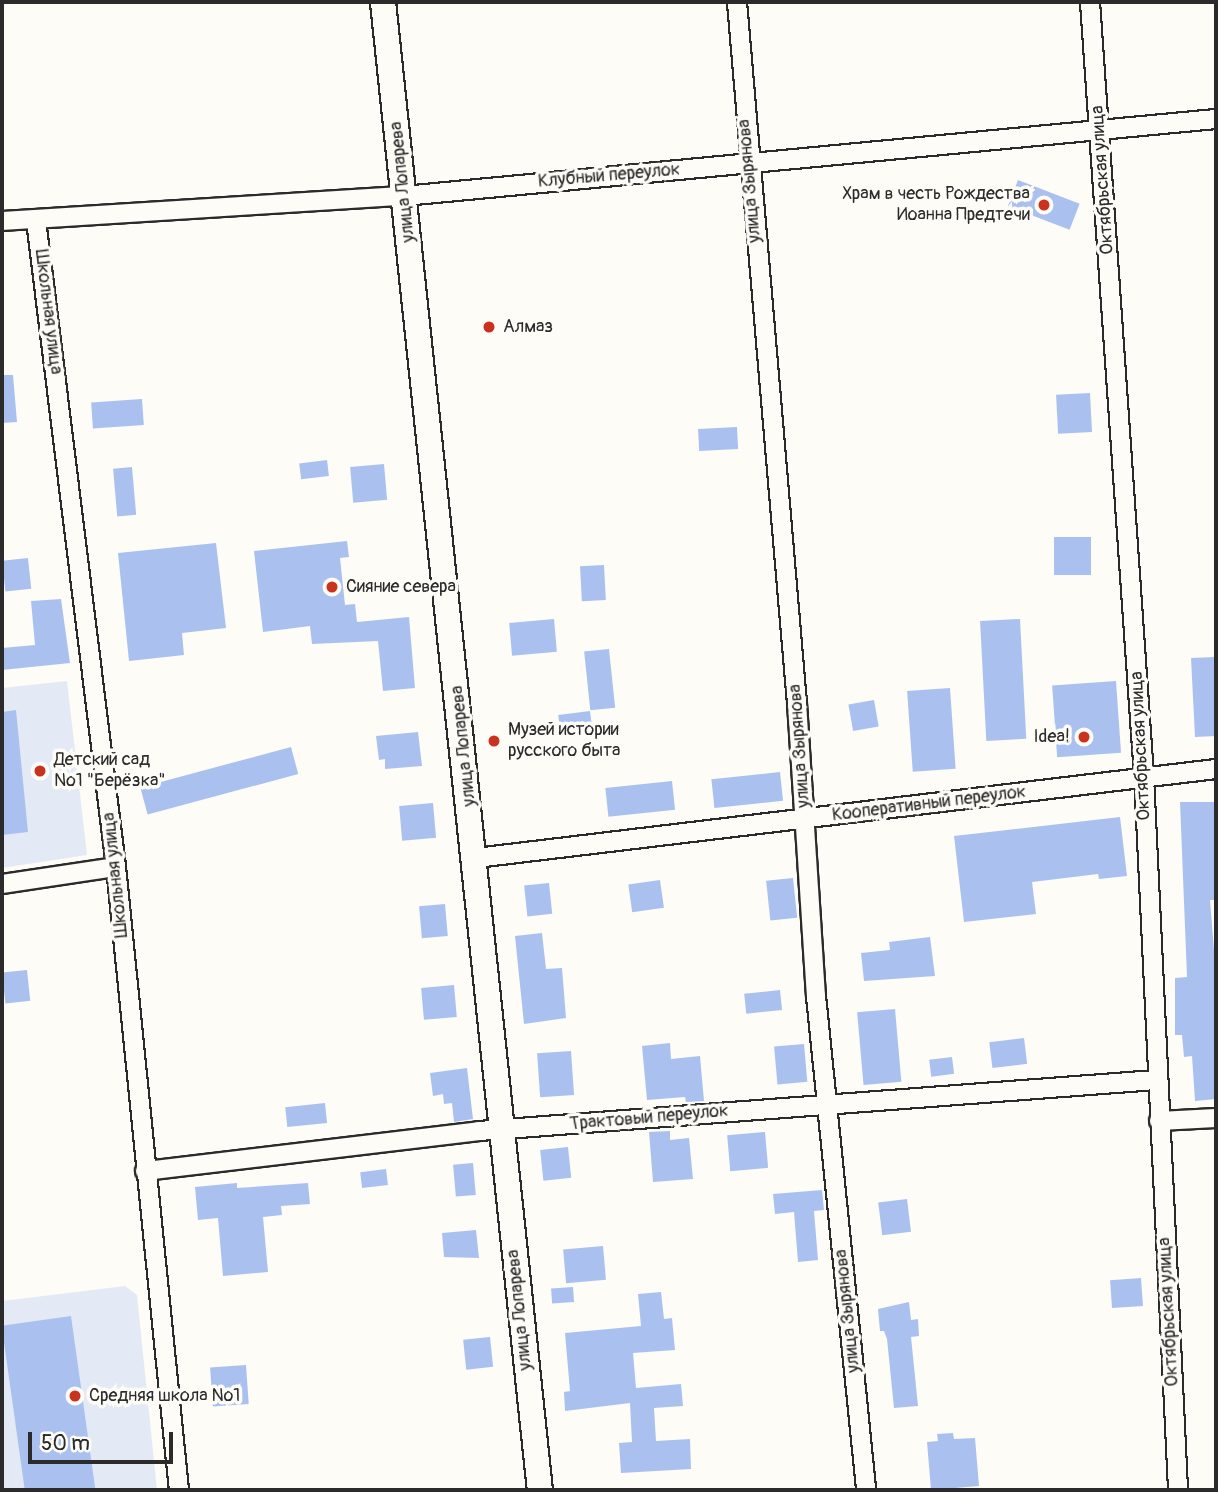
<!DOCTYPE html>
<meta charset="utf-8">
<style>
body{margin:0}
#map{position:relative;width:1218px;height:1492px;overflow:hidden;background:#fdfcf7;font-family:Pangolin,sans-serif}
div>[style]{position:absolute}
.built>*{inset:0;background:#e4eaf5}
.building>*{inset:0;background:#aac1ef;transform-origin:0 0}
.roads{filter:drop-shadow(2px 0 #2b2b2b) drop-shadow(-2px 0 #2b2b2b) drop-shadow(0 2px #2b2b2b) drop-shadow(0 -2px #2b2b2b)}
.street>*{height:18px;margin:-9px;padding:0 9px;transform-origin:9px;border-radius:9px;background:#fdfcf7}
.secondary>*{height:24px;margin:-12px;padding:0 12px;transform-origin:12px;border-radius:12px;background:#fdfcf7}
.dots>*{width:19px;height:19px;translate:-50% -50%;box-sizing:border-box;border:4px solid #fdfcf7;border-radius:50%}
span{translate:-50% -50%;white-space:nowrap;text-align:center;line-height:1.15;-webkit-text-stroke:7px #fdfcf7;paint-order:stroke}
.street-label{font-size:18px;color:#2b2b2b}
.poi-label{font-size:18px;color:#2b2b2b}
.right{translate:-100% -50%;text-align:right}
.left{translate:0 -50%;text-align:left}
.frame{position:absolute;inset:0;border:4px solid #2b2b2b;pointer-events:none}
.scale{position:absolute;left:28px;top:1432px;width:145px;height:32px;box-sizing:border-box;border:4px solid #2b2b2b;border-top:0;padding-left:9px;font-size:21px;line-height:24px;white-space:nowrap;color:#2b2b2b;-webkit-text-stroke:5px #fdfcf7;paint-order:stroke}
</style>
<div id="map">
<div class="built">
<i style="clip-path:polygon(67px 681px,87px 855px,2px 868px,2px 688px)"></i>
<i style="clip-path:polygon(125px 1286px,137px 1295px,157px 1490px,2px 1490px,2px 1301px)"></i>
</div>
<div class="building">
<i style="left:1018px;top:180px;width:66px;height:28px;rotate:21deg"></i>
<i style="clip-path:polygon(2px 375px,13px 375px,17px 422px,2px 423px)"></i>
<i style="left:1090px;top:393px;width:39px;height:34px;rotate:87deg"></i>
<i style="left:142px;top:399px;width:26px;height:51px;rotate:86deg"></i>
<i style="left:737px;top:427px;width:22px;height:39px;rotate:87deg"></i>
<i style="left:327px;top:460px;width:16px;height:28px;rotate:83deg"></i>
<i style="left:384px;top:464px;width:36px;height:34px;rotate:85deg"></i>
<i style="left:132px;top:467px;width:48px;height:19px;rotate:85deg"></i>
<i style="left:1054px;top:537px;width:37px;height:38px"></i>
<i style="clip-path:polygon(347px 541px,349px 557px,340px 558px,345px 605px,355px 604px,357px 622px,409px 617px,415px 688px,383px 691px,378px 641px,312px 644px,310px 626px,263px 632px,254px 551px)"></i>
<i style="clip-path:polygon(216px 543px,226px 628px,182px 633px,184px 655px,129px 661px,118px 553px)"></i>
<i style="left:28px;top:558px;width:31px;height:26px;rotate:84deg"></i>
<i style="left:604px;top:565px;width:35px;height:24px;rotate:87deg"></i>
<i style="clip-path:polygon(61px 599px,70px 663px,2px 670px,2px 648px,35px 645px,31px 601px)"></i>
<i style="left:554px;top:619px;width:33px;height:45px;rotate:85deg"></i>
<i style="left:1020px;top:619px;width:120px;height:40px;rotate:87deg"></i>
<i style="left:609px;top:649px;width:59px;height:25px;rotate:84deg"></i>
<i style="clip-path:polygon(1216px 657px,1216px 736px,1195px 737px,1191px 658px)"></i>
<i style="left:1116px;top:681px;width:72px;height:64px;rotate:86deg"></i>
<i style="left:950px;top:688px;width:81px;height:43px;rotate:86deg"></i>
<i style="left:874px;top:700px;width:27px;height:26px;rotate:80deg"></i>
<i style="clip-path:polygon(16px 710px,28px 832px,2px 835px,2px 712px)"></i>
<i style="left:590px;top:711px;width:17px;height:32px;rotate:83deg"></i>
<i style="clip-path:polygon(418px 732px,422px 766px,385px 769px,385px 759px,379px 760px,376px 736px)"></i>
<i style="left:291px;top:747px;width:28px;height:156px;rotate:75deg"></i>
<i style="left:780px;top:772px;width:29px;height:69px;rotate:84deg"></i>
<i style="left:672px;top:781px;width:29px;height:67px;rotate:84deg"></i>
<i style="clip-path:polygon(1180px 802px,1216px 802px,1216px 900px,1210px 900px,1216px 975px,1216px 1099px,1195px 1101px,1192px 1056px,1184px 1057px,1182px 1035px,1175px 1035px,1175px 978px,1187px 977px)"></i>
<i style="left:433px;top:803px;width:35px;height:34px;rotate:85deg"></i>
<i style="clip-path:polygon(1120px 817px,1127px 876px,1099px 879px,1098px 874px,1032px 882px,1036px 914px,964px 922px,954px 836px)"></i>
<i style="left:793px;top:878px;width:40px;height:27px;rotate:84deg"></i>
<i style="left:660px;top:880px;width:28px;height:32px;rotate:82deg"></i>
<i style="left:549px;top:883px;width:31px;height:25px;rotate:84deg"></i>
<i style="left:445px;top:904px;width:32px;height:26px;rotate:85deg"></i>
<i style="clip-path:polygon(542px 933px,546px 969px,562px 968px,566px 1018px,524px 1024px,515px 936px)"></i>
<i style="clip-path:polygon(930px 937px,935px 976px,864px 981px,861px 953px,890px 950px,889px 942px)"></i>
<i style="left:27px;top:970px;width:31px;height:25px;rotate:84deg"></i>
<i style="left:454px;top:985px;width:32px;height:33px;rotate:85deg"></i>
<i style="left:780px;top:990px;width:20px;height:36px;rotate:84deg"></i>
<i style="left:895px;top:1009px;width:73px;height:38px;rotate:85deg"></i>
<i style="left:1024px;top:1038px;width:26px;height:35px;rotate:83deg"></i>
<i style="clip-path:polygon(670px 1043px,671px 1059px,700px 1056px,704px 1101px,686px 1102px,685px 1097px,647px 1100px,642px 1046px)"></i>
<i style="left:804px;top:1044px;width:38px;height:30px;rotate:85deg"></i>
<i style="left:571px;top:1051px;width:44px;height:34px;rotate:86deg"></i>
<i style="left:952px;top:1057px;width:17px;height:23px;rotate:83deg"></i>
<i style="clip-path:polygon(467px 1068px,473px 1119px,454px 1122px,452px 1103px,444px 1104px,443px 1094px,433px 1096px,430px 1073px)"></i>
<i style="left:325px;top:1103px;width:20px;height:40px;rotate:84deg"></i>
<i style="clip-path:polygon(670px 1131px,670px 1140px,689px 1138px,693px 1179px,653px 1182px,649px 1132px)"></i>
<i style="left:765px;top:1132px;width:36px;height:38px;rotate:85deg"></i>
<i style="left:568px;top:1147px;width:31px;height:28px;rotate:84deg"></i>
<i style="left:473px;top:1163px;width:32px;height:20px;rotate:85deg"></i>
<i style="left:386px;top:1169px;width:16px;height:26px;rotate:83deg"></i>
<i style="clip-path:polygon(237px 1183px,237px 1188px,308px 1183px,310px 1204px,281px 1206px,282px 1215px,263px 1217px,268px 1272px,223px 1276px,218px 1218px,198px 1220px,195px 1187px)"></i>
<i style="clip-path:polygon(822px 1190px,824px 1210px,814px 1211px,818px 1260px,798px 1262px,794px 1212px,775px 1214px,773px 1194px)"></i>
<i style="left:907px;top:1199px;width:33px;height:29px;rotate:83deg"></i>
<i style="clip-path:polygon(476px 1230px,479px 1258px,444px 1257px,442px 1233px)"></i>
<i style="left:603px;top:1246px;width:34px;height:40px;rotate:85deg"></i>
<i style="left:1141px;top:1278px;width:28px;height:31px;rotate:86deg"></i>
<i style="left:573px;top:1287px;width:15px;height:22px;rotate:86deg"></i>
<i style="clip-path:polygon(661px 1292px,664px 1319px,672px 1318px,675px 1350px,633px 1353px,636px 1388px,681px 1384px,683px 1406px,654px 1408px,656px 1441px,690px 1439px,691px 1469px,621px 1473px,619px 1443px,632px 1442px,630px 1403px,565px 1411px,564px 1392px,570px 1391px,565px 1333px,641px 1326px,638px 1294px)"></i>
<i style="clip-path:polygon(909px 1302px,911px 1320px,918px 1319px,919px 1336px,911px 1337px,918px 1406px,894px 1408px,887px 1339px,884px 1331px,880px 1331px,878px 1309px)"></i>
<i style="left:71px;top:1316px;width:176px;height:70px;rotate:82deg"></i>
<i style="left:490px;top:1337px;width:30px;height:27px;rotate:84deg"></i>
<i style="left:246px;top:1365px;width:39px;height:36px;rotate:86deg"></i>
<i style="clip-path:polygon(953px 1433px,954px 1439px,975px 1438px,979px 1486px,931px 1490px,927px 1442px,938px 1441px,937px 1434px)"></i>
</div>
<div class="roads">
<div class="street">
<i style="left:737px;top:2px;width:704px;rotate:85.11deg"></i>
<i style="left:797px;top:703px;width:294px;rotate:86.3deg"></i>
<i style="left:816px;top:996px;width:497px;rotate:84.2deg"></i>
<i style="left:1090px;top:2px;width:776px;rotate:86.01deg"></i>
<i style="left:1144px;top:776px;width:715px;rotate:87.27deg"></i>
<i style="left:36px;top:220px;width:652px;rotate:82.95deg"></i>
<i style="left:116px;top:867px;width:626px;rotate:84.23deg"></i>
<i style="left:2px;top:221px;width:403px;rotate:-3.6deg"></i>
<i style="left:404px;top:196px;width:816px;rotate:-5.42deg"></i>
<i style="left:476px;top:858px;width:745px;rotate:-6.86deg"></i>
<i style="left:2px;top:884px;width:115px;rotate:-8.5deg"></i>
<i style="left:1159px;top:1121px;width:57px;rotate:-3deg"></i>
<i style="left:145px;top:1171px;width:336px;rotate:-6.8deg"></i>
<i style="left:479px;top:1131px;width:679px;rotate:-4.31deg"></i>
</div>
<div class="secondary">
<i style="left:383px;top:2px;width:1496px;rotate:83.98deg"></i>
</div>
</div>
<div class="dots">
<i style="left:1044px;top:205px;background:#c8321e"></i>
<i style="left:489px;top:327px;background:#c8321e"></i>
<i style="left:332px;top:587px;background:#c8321e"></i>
<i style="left:1084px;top:737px;background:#c8321e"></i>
<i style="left:494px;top:741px;background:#c8321e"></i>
<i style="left:40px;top:771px;background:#c8321e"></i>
<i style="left:75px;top:1396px;background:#c8321e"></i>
</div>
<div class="street-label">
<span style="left:609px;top:176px;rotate:-5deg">Клубный переулок</span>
<span style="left:1103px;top:180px;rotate:-94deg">Октябрьская улица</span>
<span style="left:750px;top:181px;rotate:-95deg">улица Зырянова</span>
<span style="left:403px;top:182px;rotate:-96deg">улица Лопарева</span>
<span style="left:48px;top:312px;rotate:83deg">Школьная улица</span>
<span style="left:464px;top:746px;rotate:-96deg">улица Лопарева</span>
<span style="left:800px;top:746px;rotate:-94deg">улица Зырянова</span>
<span style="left:1141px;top:746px;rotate:-93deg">Октябрьская улица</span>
<span style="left:929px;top:804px;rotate:-7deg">Кооперативный переулок</span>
<span style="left:116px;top:875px;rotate:-96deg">Школьная улица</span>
<span style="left:649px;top:1118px;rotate:-5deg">Трактовый переулок</span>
<span style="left:520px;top:1310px;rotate:-96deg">улица Лопарева</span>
<span style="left:848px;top:1311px;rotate:-96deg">улица Зырянова</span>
<span style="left:1169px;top:1312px;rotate:-93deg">Октябрьская улица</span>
</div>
<div class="poi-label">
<span class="right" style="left:1030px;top:205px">Храм в честь Рождества<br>Иоанна Предтечи</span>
<span class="left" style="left:503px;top:327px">Алмаз</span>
<span class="left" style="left:346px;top:587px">Сияние севера</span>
<span class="left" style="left:508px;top:741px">Музей истории<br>русского быта</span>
<span class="right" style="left:1070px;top:737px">Idea!</span>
<span class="left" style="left:54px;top:771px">Детский сад<br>№1 "Берёзка"</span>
<span class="left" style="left:89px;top:1396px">Средняя школа №1</span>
</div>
<div class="frame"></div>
<div class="scale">50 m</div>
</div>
